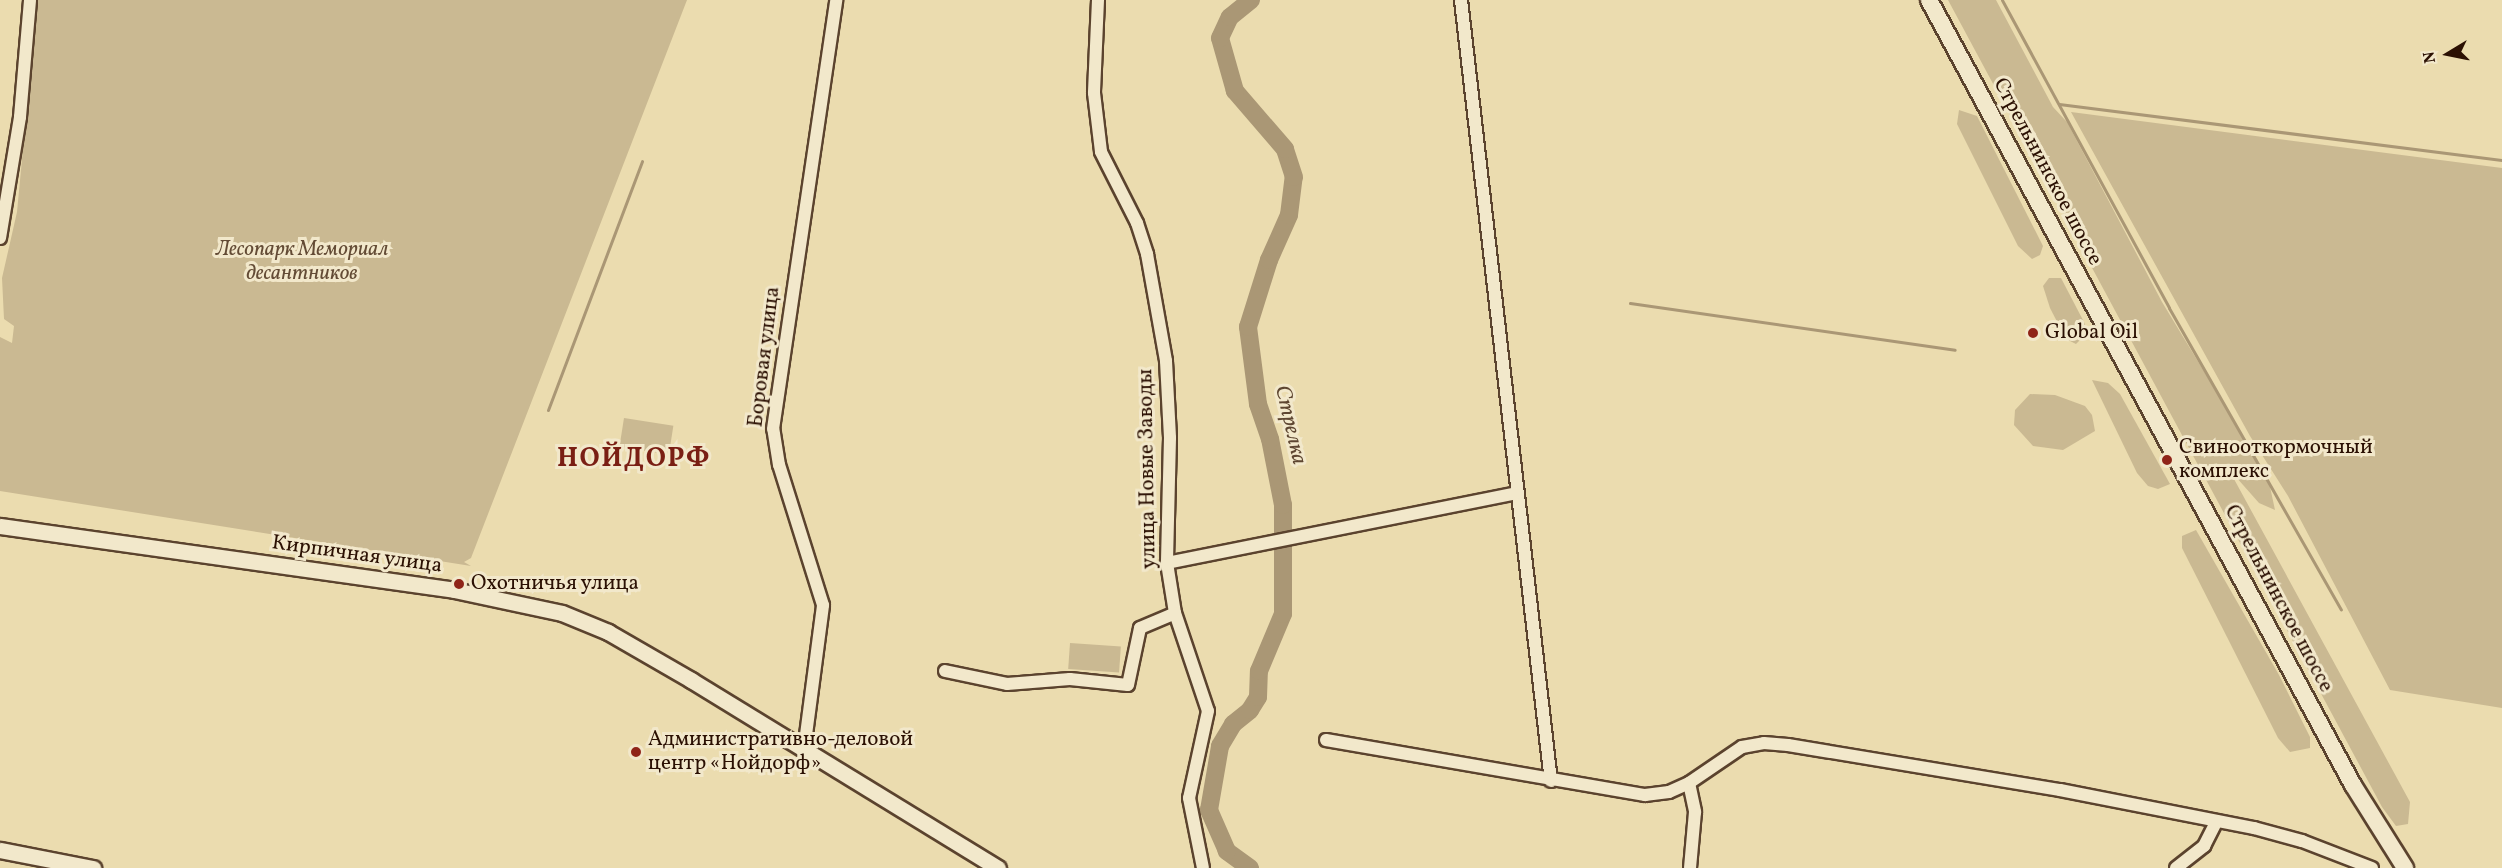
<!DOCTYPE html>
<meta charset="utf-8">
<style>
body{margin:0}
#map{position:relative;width:2502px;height:868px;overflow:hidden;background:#ebdcaf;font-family:Vollkorn,serif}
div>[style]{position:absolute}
.green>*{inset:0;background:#cab992;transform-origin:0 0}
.stream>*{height:3px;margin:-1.5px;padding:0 1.5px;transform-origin:1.5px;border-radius:1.5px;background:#aa9775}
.river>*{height:18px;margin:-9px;padding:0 9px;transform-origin:9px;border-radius:9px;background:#aa9775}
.roads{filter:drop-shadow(2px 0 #5b432e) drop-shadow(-2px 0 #5b432e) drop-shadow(0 2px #5b432e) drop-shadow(0 -2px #5b432e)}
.minor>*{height:12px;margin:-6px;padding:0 6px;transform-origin:6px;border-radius:6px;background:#f2e8cb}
.tertiary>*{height:15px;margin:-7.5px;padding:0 7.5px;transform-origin:7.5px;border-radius:7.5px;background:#f2e8cb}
.secondary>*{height:16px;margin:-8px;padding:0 8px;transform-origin:8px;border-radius:8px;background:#f2e8cb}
.dots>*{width:16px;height:16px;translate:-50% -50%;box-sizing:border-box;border:3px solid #f2e8cb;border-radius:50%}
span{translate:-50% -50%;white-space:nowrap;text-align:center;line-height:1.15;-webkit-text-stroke:6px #f2e8cb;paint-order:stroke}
.street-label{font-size:21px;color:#2b1003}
.park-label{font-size:21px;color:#634b35;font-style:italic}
.poi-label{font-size:21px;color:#2b1003}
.left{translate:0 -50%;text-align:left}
.water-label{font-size:22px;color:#5e4631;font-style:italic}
.district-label{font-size:27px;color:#7a1f14;font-weight:700;letter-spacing:1.5px}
.north{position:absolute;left:2418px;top:24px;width:60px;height:60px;-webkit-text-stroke:4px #f2e8cb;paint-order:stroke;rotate:260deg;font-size:16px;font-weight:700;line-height:24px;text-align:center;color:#2b1003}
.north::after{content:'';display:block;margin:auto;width:21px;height:27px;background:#2b1003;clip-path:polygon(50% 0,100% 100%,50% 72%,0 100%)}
</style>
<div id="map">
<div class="green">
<i style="clip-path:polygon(37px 0,687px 0,471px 558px,464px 562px,471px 566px,0 491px,0 337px,12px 343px,14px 326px,4px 319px,2px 278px,17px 212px)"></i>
<i style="clip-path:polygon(1948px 0,1996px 0,2053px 107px,2067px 122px,2162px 302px,2257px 459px,2269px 482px,2275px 510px,2259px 503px,2228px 468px,2410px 802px,2408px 824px,2396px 826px,2382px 807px)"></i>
<i style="clip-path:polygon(1959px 110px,1977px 116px,2043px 246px,2040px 255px,2032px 259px,2018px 246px,1957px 124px)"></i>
<i style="clip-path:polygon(2071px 112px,2502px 168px,2502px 708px,2390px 690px,2288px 496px,2250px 436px)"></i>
<i style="clip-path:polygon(2049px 278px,2061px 278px,2085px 324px,2083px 337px,2076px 344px,2066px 339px,2050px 308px,2043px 286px)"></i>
<i style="clip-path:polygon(2092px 380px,2108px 383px,2120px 394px,2170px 484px,2158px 489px,2148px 486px,2137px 473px)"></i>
<i style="clip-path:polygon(2030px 394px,2055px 395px,2085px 406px,2092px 415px,2095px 431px,2063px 450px,2033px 446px,2014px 425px,2015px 410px)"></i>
<i style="left:624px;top:418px;width:50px;height:29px;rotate:9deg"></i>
<i style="clip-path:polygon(2196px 530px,2279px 675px,2310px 737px,2310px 748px,2290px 752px,2278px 738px,2182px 548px,2182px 536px)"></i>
<i style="left:1070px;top:643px;width:51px;height:26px;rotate:4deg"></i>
</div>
<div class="stream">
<i style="left:2002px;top:0;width:350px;rotate:61.5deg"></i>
<i style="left:2169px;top:308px;width:347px;rotate:60.3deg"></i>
<i style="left:2059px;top:104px;width:447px;rotate:7.2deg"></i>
<i style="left:1630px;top:303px;width:328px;rotate:8.2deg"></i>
<i style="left:548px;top:410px;width:266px;rotate:-69.3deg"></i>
</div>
<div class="river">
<i style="left:1250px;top:868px;width:29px;rotate:-144deg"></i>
<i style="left:1227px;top:851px;width:45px;rotate:-113.7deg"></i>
<i style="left:1209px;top:810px;width:65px;rotate:-80.2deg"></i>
<i style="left:1220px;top:746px;width:26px;rotate:-59deg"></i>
<i style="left:1233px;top:724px;width:22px;rotate:-39deg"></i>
<i style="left:1250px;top:710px;width:15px;rotate:-58deg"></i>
<i style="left:1258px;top:697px;width:26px;rotate:-88deg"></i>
<i style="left:1259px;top:671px;width:62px;rotate:-67.2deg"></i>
<i style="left:1283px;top:614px;width:109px;rotate:-90deg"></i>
<i style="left:1283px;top:505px;width:67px;rotate:-101.1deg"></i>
<i style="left:1270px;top:439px;width:37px;rotate:-109deg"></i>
<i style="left:1258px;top:404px;width:78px;rotate:-97.4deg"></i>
<i style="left:1248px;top:327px;width:70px;rotate:-72.6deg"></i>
<i style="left:1269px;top:260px;width:49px;rotate:-66deg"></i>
<i style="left:1289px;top:215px;width:38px;rotate:-83deg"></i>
<i style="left:1294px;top:177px;width:29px;rotate:-108deg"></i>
<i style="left:1285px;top:149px;width:77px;rotate:-130.8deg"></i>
<i style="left:1235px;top:91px;width:55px;rotate:-105.8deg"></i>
<i style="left:1220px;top:38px;width:23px;rotate:-65deg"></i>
<i style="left:1230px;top:17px;width:27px;rotate:-39deg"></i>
</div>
<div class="roads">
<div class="minor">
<i style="left:1098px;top:0;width:93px;rotate:92.5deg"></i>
<i style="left:1094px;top:93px;width:59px;rotate:83.2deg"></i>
<i style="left:1101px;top:152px;width:80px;rotate:63.1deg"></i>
<i style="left:1137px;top:223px;width:33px;rotate:72deg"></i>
<i style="left:1147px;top:254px;width:109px;rotate:79.9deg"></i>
<i style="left:1166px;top:361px;width:77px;rotate:87deg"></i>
<i style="left:1170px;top:438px;width:125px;rotate:91.4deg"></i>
<i style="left:1167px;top:563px;width:51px;rotate:80.9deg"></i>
<i style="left:1175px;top:613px;width:103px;rotate:71.4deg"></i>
<i style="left:1208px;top:711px;width:89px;rotate:102.3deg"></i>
<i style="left:1189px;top:798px;width:71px;rotate:78.7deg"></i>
<i style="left:1461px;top:0;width:786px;rotate:83.43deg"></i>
<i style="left:0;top:238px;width:123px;rotate:-80.6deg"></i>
<i style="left:20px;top:117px;width:117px;rotate:-85.1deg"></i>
<i style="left:1167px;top:563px;width:357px;rotate:-11.3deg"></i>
<i style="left:945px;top:671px;width:63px;rotate:11.8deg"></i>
<i style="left:1007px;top:684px;width:63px;rotate:-4.5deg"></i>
<i style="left:1070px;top:679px;width:58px;rotate:5.9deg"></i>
<i style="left:1128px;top:685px;width:58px;rotate:-78.1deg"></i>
<i style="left:1140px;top:628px;width:38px;rotate:-23deg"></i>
<i style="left:1326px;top:740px;width:324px;rotate:9.8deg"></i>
<i style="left:1645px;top:795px;width:24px;rotate:-7deg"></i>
<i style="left:1669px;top:792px;width:22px;rotate:-24deg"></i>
<i style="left:1689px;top:783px;width:64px;rotate:-34.2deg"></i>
<i style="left:1742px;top:747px;width:22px;rotate:-10deg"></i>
<i style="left:1764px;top:743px;width:24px;rotate:5deg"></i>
<i style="left:1788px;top:745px;width:276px;rotate:9.4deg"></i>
<i style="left:2060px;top:790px;width:198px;rotate:11.1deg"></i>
<i style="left:2254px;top:828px;width:50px;rotate:15.2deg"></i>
<i style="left:2302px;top:841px;width:75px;rotate:21.1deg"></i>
<i style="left:804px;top:750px;width:146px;rotate:-82.5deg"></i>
<i style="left:823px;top:605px;width:147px;rotate:-107.4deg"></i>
<i style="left:779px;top:465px;width:36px;rotate:-99deg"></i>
<i style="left:773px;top:429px;width:434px;rotate:-81.6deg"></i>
<i style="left:1689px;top:783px;width:30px;rotate:78deg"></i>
<i style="left:1695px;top:812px;width:56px;rotate:95.1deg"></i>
<i style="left:2176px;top:868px;width:36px;rotate:-38deg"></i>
<i style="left:2204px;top:846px;width:28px;rotate:-63deg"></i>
</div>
<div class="tertiary">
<i style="left:0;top:526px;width:458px;rotate:8deg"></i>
<i style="left:454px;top:590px;width:110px;rotate:12deg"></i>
<i style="left:562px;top:613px;width:50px;rotate:22.4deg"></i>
<i style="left:608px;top:632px;width:96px;rotate:30deg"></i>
<i style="left:691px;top:680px;width:360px;rotate:31.5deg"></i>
<i style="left:0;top:850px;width:95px;rotate:11deg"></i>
</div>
<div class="secondary">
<i style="left:1929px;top:0;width:892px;rotate:61.63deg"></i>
<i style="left:2353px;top:785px;width:98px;rotate:57.9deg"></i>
</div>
</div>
<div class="dots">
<i style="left:2033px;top:333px;background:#8f2418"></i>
<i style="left:2167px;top:460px;background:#8f2418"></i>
<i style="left:459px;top:584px;background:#8f2418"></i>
<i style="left:636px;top:752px;background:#8f2418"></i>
</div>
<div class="street-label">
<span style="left:2047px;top:172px;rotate:62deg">Стрельнинское шоссе</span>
<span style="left:765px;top:357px;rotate:-83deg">Боровая улица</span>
<span style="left:1148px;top:469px;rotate:-91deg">улица Новые Заводы</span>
<span style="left:357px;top:555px;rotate:8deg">Кирпичная улица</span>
<span style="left:2278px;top:599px;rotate:62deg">Стрельнинское шоссе</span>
</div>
<div class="park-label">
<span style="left:302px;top:262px">Лесопарк Мемориал<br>десантников</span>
</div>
<div class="poi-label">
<span class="left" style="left:2045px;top:333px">Global Oil</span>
<span class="left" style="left:2179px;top:460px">Свинооткормочный<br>комплекс</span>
<span class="left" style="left:471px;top:584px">Охотничья улица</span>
<span class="left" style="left:648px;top:752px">Административно-деловой<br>центр «Нойдорф»</span>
</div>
<div class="water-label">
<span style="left:1290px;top:425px;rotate:77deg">Стрелка</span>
</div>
<div class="district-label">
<span style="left:634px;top:460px">НОЙДОРФ</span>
</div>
<div class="north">N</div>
</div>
